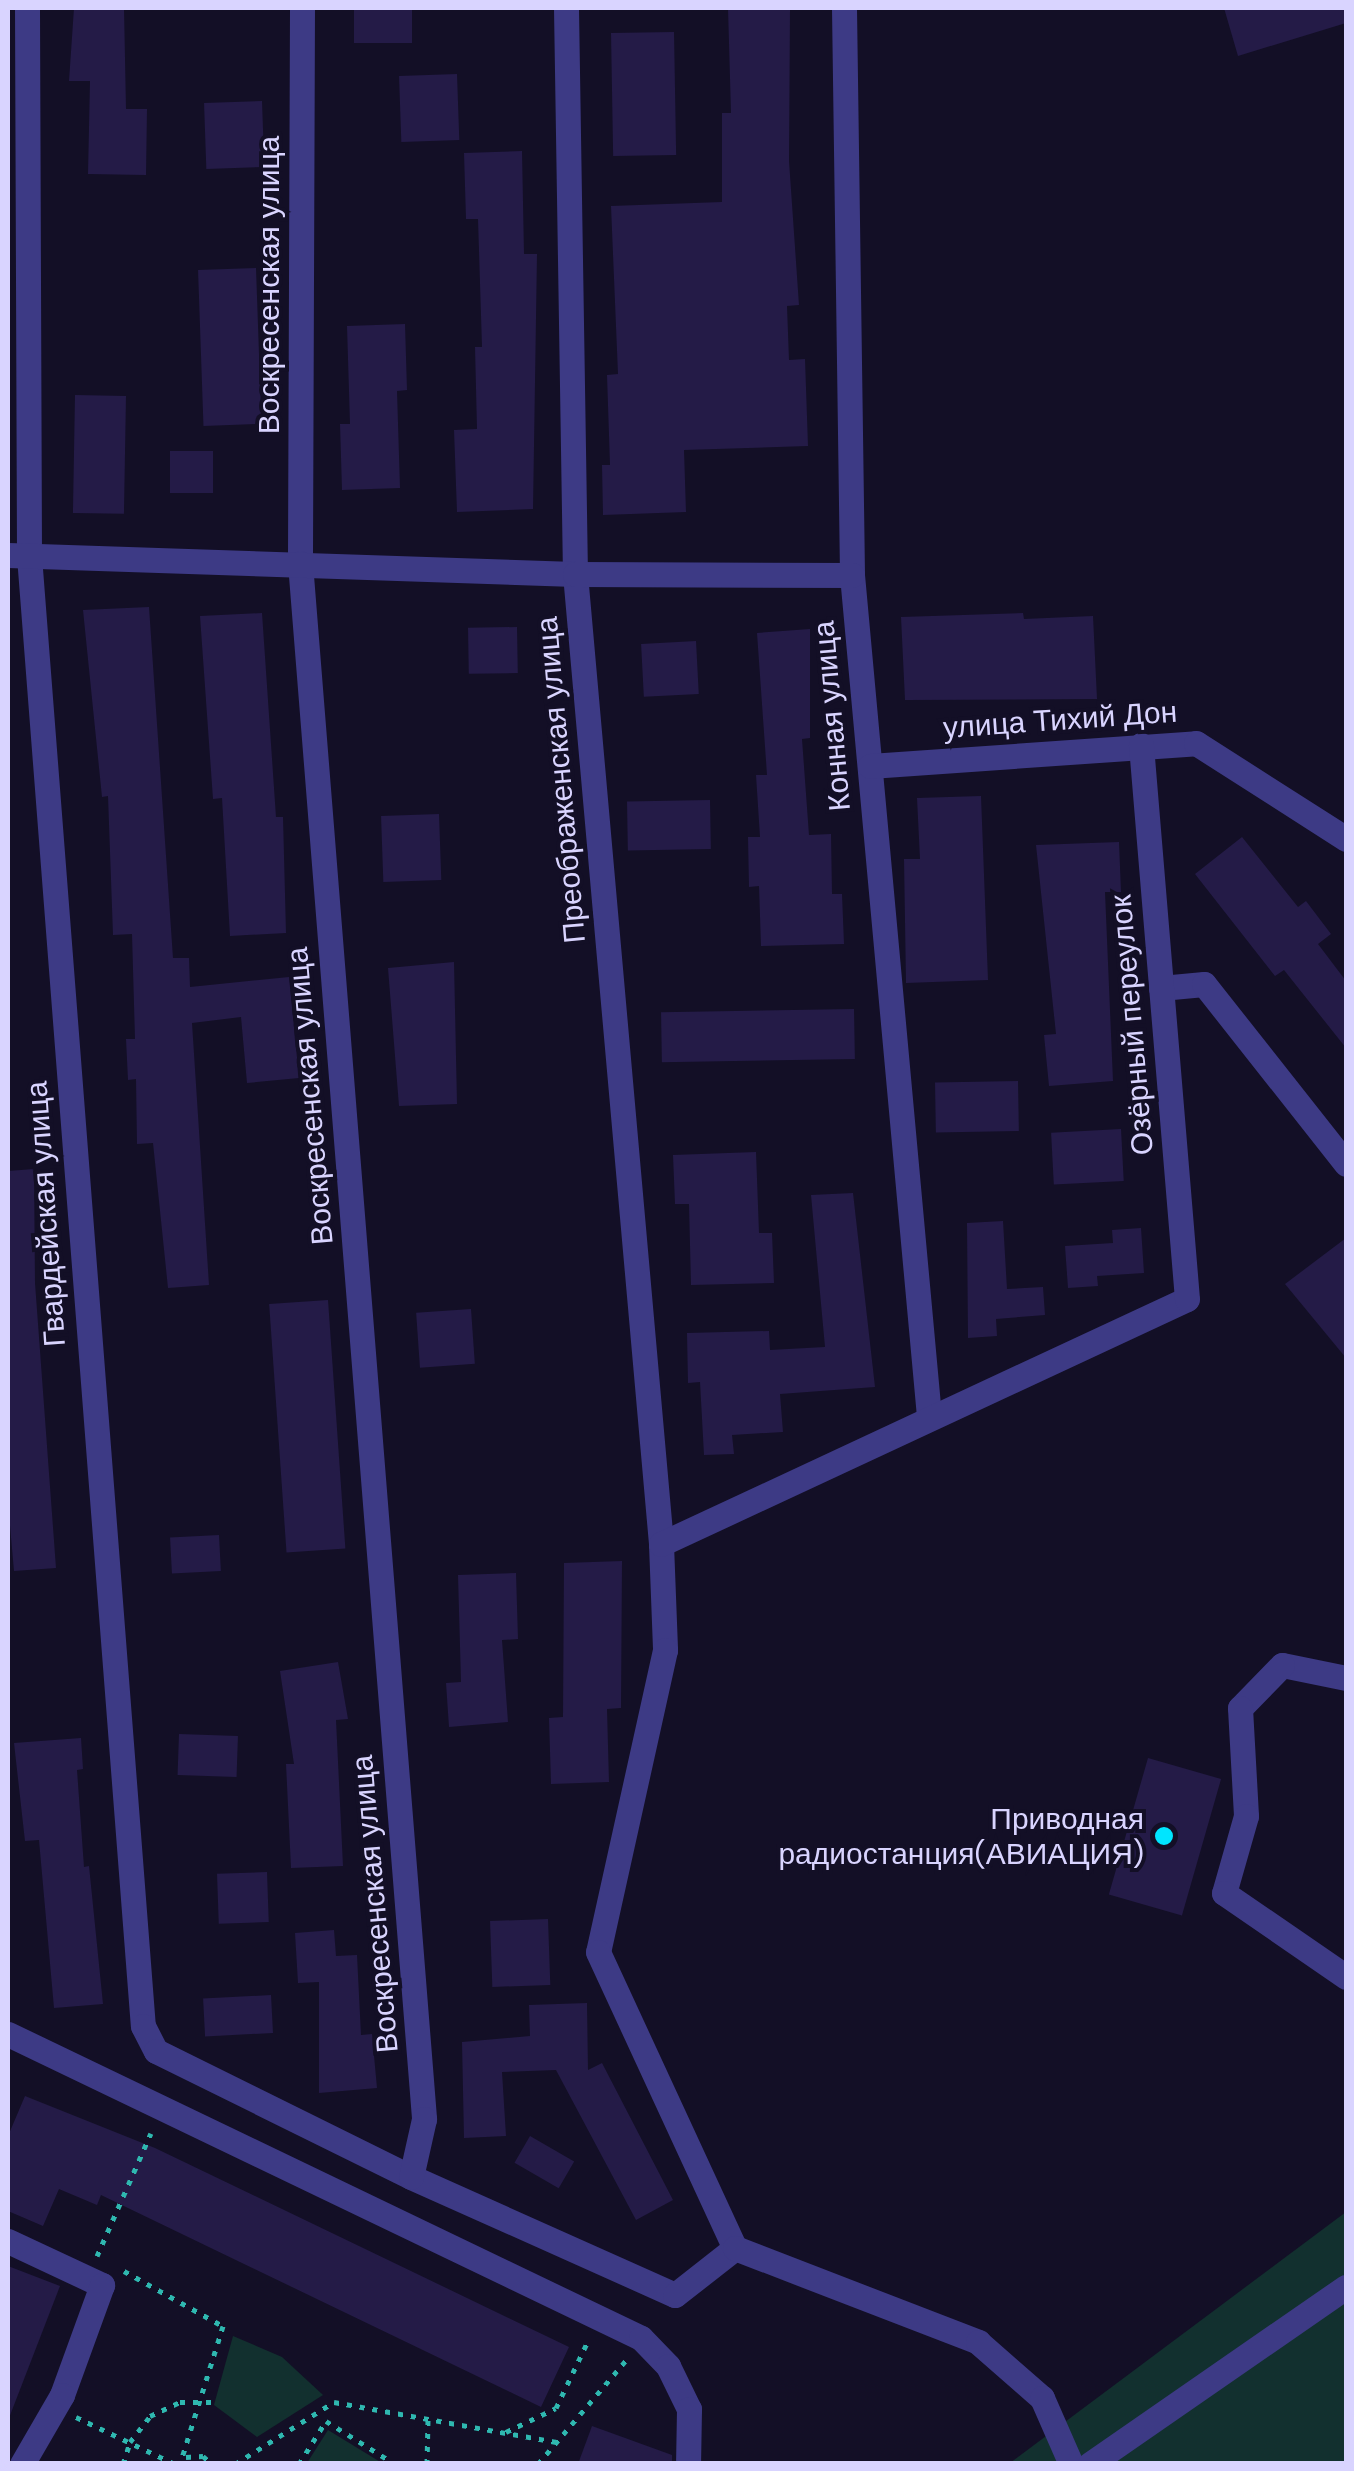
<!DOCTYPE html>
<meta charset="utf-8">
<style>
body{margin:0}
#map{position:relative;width:1354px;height:2471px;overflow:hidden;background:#130f26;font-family:"DM Sans",sans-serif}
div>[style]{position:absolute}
.green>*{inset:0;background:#12302f}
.building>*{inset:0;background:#241b47;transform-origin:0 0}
.path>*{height:5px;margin-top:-2.5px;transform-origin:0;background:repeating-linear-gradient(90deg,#2fb8b0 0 5px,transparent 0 13px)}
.minor>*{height:25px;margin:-12.5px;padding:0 12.5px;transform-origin:12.5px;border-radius:12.5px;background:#3d3a85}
.dots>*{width:28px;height:28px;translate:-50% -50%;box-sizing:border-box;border:5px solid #130f26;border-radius:50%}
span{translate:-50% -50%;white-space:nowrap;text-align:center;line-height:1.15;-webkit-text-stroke:8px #130f26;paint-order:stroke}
.street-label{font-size:30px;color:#d9d4ff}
.poi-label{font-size:30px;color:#d9d4ff}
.right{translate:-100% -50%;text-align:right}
.frame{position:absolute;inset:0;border:10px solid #d9d4ff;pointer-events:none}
</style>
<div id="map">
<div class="green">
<i style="clip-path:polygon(1346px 2212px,1346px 2463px,1010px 2463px)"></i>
<i style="clip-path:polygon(233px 2336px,282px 2357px,323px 2395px,257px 2437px,214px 2405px)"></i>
<i style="clip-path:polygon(328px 2430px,382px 2463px,307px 2463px)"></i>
</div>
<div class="building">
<i style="clip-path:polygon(74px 8px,124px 8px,126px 109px,147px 109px,146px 175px,88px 174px,90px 81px,69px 81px)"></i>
<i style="left:354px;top:8px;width:58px;height:35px"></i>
<i style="clip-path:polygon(728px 8px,790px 8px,789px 161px,799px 305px,787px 306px,789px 360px,805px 359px,808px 446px,684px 450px,686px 512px,603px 515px,602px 465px,610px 465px,607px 375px,618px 374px,611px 206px,722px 202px,722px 113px,731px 113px)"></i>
<i style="clip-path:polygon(1224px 8px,1346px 8px,1346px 23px,1238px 56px)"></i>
<i style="left:674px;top:32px;width:123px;height:63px;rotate:89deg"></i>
<i style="left:457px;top:74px;width:66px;height:58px;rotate:88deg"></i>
<i style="left:262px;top:101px;width:66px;height:58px;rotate:88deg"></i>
<i style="clip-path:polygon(522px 151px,524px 254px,537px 254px,533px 509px,457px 512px,454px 430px,477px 429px,475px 347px,482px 347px,478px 219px,466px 219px,464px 153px)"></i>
<i style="left:256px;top:268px;width:156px;height:58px;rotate:88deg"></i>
<i style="clip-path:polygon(405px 324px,407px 390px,397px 391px,400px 488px,342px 490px,340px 424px,350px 424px,347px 326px)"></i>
<i style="left:75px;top:395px;width:51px;height:118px;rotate:1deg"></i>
<i style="left:170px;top:451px;width:43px;height:42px"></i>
<i style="clip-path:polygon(149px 607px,173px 958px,189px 958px,190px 987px,289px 977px,299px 1078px,247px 1083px,241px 1017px,192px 1023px,209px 1285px,168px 1288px,153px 1143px,137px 1144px,136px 1079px,128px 1080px,126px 1039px,135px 1039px,132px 934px,113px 935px,108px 796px,102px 797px,83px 610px)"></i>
<i style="clip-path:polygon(262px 613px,276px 817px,283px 817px,286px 933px,230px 936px,222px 798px,213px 799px,200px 616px)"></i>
<i style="clip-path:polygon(1023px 613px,1024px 619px,1093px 616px,1097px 699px,905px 700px,901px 617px)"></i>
<i style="left:517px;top:627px;width:46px;height:49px;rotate:89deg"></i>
<i style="clip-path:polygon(810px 629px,810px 738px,802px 739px,809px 835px,831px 834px,832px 894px,842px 894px,844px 944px,761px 946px,759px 886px,749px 887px,748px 837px,760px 837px,756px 775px,767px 775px,757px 633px)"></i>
<i style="left:696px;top:641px;width:53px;height:55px;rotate:87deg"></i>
<i style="clip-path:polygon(981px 796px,988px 980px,906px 983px,904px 859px,920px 859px,917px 798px)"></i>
<i style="left:710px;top:800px;width:49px;height:83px;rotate:89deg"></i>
<i style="left:439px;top:814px;width:66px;height:58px;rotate:88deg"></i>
<i style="clip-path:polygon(1242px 837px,1298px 907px,1306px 901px,1331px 934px,1318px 944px,1346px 981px,1346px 1048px,1284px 970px,1275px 976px,1195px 874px)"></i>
<i style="clip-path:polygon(1119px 842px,1121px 892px,1105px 892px,1113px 1081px,1049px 1086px,1044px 1035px,1056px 1034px,1036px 845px)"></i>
<i style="clip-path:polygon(454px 962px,457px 1104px,399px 1106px,388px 968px)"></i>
<i style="left:854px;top:1009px;width:50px;height:193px;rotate:89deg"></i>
<i style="left:1018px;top:1081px;width:50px;height:83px;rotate:89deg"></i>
<i style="left:1121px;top:1129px;width:52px;height:70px;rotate:87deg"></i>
<i style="clip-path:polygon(756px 1152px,759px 1233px,772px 1233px,774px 1283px,691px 1285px,689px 1204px,675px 1204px,673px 1155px)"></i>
<i style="clip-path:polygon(34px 1169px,35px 1283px,56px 1568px,14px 1571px,8px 1503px,8px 1171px)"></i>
<i style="clip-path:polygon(853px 1193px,875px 1387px,780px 1394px,783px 1432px,732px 1435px,734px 1454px,704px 1455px,700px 1382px,688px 1383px,687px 1333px,769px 1331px,770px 1350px,825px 1347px,811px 1195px)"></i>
<i style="clip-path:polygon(1003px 1221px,1007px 1289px,1043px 1287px,1045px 1315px,996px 1319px,997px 1336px,968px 1338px,967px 1223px)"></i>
<i style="clip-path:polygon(1141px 1228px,1144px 1273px,1097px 1276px,1098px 1286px,1068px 1288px,1065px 1246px,1113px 1243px,1112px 1230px)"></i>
<i style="clip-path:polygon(1346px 1238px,1346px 1358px,1285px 1284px)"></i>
<i style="left:328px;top:1300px;width:249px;height:59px;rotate:86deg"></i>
<i style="left:471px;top:1309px;width:55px;height:55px;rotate:86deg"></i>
<i style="left:219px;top:1535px;width:36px;height:49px;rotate:87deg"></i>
<i style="clip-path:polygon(622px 1561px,621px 1708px,607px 1709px,609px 1782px,551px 1784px,549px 1718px,563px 1717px,564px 1563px)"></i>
<i style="clip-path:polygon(516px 1573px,518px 1639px,502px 1640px,508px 1722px,449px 1727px,446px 1683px,461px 1682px,458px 1575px)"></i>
<i style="clip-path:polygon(338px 1662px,348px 1719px,336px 1720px,343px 1866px,291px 1868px,286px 1764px,294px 1764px,280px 1671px)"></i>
<i style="left:179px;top:1734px;width:59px;height:41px;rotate:2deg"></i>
<i style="clip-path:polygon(81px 1738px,83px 1769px,77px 1770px,84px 1867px,89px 1866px,103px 2004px,54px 2008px,39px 1840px,25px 1841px,14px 1743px)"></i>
<i style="left:1148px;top:1758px;width:76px;height:142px;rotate:16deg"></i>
<i style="left:267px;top:1872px;width:50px;height:50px;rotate:88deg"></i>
<i style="left:548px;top:1919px;width:66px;height:58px;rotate:88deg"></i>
<i style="clip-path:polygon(334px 1930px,336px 1956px,357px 1955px,361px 2035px,372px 2034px,377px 2088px,319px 2093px,319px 1982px,298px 1983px,295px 1933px)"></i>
<i style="left:271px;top:1995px;width:38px;height:68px;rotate:87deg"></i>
<i style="clip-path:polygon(587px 2003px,588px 2070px,602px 2063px,673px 2200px,636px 2220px,556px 2070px,502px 2072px,506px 2136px,464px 2138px,462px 2042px,530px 2036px,529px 2005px)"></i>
<i style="clip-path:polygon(25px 2096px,155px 2148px,569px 2347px,541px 2407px,101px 2195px,97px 2205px,59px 2189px,43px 2226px,8px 2211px,8px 2136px)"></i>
<i style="left:530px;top:2136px;width:51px;height:31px;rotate:30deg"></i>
<i style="clip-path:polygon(8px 2266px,60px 2286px,9px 2418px,8px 2417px)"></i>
<i style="clip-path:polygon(592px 2426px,672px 2455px,672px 2464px,578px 2464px)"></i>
</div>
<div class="path">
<i style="left:97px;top:2256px;width:134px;rotate:-66.3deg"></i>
<i style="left:124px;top:2271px;width:113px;rotate:29.1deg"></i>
<i style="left:223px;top:2326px;width:145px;rotate:107.3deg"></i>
<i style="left:76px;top:2417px;width:110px;rotate:25.4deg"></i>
<i style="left:506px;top:2432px;width:55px;rotate:-25.6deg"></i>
<i style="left:556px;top:2408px;width:74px;rotate:-64.5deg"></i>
<i style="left:186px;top:2457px;width:17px;rotate:-3deg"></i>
<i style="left:203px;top:2456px;width:12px;rotate:42deg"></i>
<i style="left:123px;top:2464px;width:23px;rotate:-72deg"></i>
<i style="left:130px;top:2442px;width:33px;rotate:-52deg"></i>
<i style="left:150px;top:2416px;width:33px;rotate:-25deg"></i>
<i style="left:180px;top:2402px;width:34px"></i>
<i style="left:235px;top:2464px;width:117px;rotate:-32.1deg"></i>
<i style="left:334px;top:2402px;width:226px;rotate:10.2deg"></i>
<i style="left:299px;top:2464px;width:51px;rotate:-57.9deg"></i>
<i style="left:326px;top:2421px;width:81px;rotate:31.9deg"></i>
<i style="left:427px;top:2464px;width:45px;rotate:-88.7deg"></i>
<i style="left:538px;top:2464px;width:138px;rotate:-49.7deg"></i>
</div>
<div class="minor">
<i style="left:27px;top:8px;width:548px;rotate:89.79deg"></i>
<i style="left:29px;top:556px;width:1474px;rotate:85.57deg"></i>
<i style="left:143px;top:2026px;width:28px;rotate:63deg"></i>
<i style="left:156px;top:2051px;width:284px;rotate:26.3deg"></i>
<i style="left:411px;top:2177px;width:289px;rotate:24.1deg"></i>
<i style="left:675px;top:2295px;width:76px;rotate:-38.1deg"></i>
<i style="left:302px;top:8px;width:555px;rotate:90.21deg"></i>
<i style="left:300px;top:563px;width:1561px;rotate:85.44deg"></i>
<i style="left:424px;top:2119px;width:59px;rotate:102.6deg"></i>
<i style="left:566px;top:8px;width:566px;rotate:89.09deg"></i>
<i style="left:575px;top:574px;width:974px;rotate:84.93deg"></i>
<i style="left:661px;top:1544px;width:106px;rotate:87.8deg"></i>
<i style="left:665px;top:1650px;width:309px;rotate:102.5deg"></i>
<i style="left:598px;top:1952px;width:326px;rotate:65.2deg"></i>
<i style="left:735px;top:2248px;width:261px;rotate:21.1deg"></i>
<i style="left:978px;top:2342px;width:85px;rotate:41.2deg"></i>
<i style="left:1042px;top:2398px;width:72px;rotate:66.3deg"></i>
<i style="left:844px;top:8px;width:567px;rotate:89.19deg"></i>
<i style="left:852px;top:575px;width:846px;rotate:84.77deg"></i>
<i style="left:8px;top:555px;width:567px;rotate:1.92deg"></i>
<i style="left:575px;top:574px;width:277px;rotate:0.2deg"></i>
<i style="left:870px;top:766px;width:327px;rotate:-4deg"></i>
<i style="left:1196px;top:743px;width:178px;rotate:32.6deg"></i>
<i style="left:1161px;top:988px;width:43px;rotate:-5.3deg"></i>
<i style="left:1204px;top:984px;width:229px;rotate:51.7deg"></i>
<i style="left:661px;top:1544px;width:580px;rotate:-24.98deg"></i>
<i style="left:1187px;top:1299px;width:556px;rotate:-94.75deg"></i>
<i style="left:1346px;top:1678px;width:65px;rotate:-168.5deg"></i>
<i style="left:1282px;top:1665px;width:60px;rotate:134.3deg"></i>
<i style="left:1240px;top:1708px;width:108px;rotate:86.8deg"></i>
<i style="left:1246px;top:1816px;width:80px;rotate:105.9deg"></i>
<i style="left:1224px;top:1893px;width:148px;rotate:34.5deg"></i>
<i style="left:8px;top:2034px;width:702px;rotate:25.65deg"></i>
<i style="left:641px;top:2338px;width:39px;rotate:46deg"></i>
<i style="left:668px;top:2366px;width:48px;rotate:64deg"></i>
<i style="left:689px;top:2409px;width:55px;rotate:91deg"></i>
<i style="left:8px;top:2241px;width:104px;rotate:25.1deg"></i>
<i style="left:102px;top:2285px;width:117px;rotate:110deg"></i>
<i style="left:62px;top:2395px;width:80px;rotate:120.1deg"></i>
<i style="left:1090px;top:2464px;width:311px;rotate:-34.7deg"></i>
</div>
<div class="dots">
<i style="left:1164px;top:1836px;background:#00e5ff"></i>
</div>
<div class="street-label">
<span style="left:269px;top:285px;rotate:-90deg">Воскресенская улица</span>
<span style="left:832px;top:716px;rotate:-95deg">Конная улица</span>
<span style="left:1060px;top:720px;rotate:-4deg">улица Тихий Дон</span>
<span style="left:561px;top:780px;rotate:-95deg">Преображенская улица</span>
<span style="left:1132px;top:1025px;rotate:-95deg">Озёрный переулок</span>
<span style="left:310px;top:1096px;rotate:-95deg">Воскресенская улица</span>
<span style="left:46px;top:1214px;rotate:-94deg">Гвардейская улица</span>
<span style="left:375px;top:1904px;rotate:-95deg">Воскресенская улица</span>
</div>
<div class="poi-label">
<span class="right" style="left:1144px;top:1836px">Приводная<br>радиостанция(АВИАЦИЯ)</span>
</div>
<div class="frame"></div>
</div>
